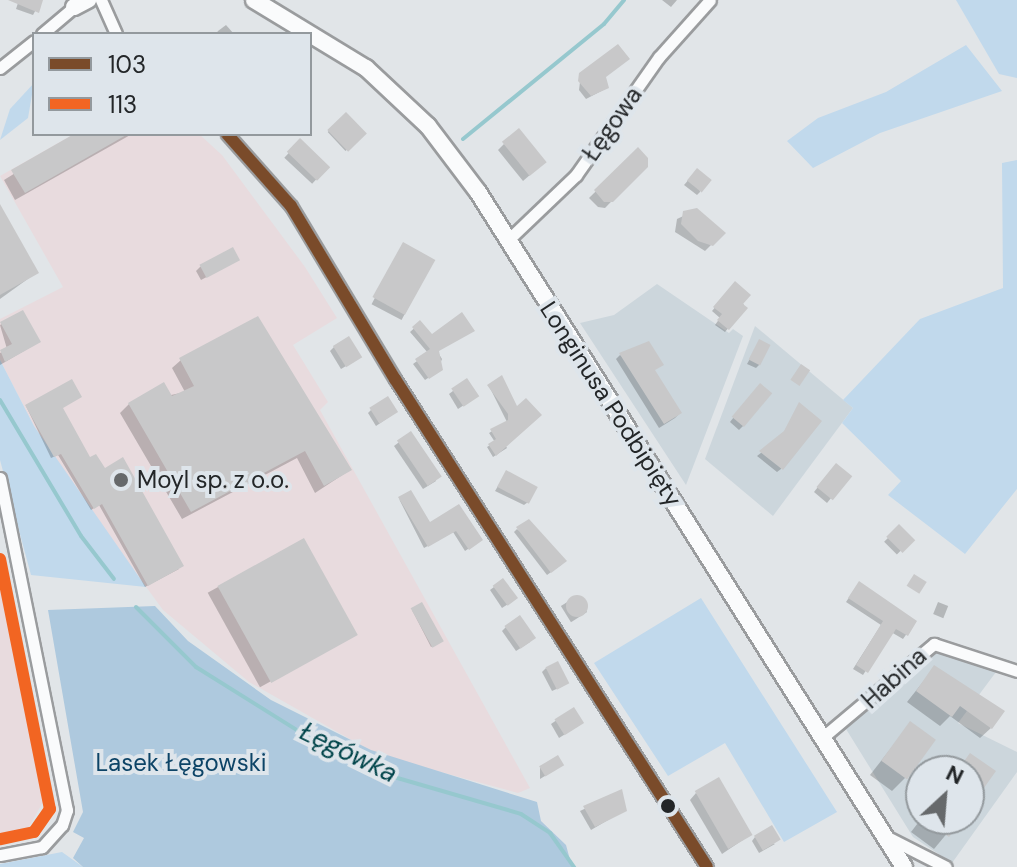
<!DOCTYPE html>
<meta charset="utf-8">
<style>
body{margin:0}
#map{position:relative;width:1017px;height:867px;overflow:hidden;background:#e1e5e8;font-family:"DM Sans",sans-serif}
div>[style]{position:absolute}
.built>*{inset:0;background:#ccd6dc}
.industrial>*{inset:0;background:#e8dbde}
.green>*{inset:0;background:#c1d9ec}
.forest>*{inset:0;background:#aec9de}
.shadow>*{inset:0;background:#0003;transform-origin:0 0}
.stream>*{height:4px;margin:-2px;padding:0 2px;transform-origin:2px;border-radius:2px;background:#96c8ce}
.building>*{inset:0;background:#c8c8c9;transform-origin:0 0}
.round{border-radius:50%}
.roads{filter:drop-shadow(2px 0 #9a9c9e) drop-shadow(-2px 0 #9a9c9e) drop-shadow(0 2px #9a9c9e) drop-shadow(0 -2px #9a9c9e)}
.street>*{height:11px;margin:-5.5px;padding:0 5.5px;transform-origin:5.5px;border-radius:5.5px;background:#fafbfc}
.secondary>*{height:16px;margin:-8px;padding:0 8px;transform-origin:8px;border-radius:8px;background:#fafbfc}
.bus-1>*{height:12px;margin:-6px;padding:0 6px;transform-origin:6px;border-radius:6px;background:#7a4b2a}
.bus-2>*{height:12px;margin:-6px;padding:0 6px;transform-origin:6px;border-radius:6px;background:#f26522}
.dots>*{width:22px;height:22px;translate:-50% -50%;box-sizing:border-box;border:4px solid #dee5eb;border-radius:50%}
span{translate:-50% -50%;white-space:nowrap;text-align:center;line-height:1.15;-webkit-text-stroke:8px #dee5eb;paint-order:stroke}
.street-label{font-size:24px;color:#232628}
.poi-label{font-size:24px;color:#232628}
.left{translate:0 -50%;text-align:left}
.park-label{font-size:24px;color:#0d4467}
.water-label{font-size:26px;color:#00444a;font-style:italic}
.legend{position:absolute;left:32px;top:32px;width:280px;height:104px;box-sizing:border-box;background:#dee5eb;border:2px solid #93999d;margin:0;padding:10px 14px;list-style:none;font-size:24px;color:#232628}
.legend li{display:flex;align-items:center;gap:16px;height:40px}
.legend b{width:40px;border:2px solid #93999d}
.north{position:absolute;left:905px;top:755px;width:80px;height:80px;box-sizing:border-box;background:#dee5eb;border:2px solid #93999d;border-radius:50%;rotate:26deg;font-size:22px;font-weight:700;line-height:32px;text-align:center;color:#232628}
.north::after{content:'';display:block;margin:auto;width:28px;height:36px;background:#66696b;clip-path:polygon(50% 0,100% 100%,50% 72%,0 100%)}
</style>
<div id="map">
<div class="built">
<i style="clip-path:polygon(657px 284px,729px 333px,733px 329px,743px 336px,686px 485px,580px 323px,614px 315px)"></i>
<i style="clip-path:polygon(755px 326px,853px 408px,773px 516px,705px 459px)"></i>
<i style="clip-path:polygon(evenodd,936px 650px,996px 672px,958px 723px,1017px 752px,1017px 772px,952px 863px,913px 837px,846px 729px,936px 650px,921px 771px,969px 771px,969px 819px,921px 819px,921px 771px)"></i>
</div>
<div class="industrial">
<i style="clip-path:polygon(74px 134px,199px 134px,222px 155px,305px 267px,337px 318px,293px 345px,328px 402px,320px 410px,530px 788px,518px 793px,378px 755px,249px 682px,163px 610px,98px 521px,34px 426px,0 360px,0 319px,63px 287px,0 176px)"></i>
<i style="clip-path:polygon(0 584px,43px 802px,24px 835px,0 839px)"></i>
</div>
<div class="green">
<i style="clip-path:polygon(956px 0,1017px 0,1017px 78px,999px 74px)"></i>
<i style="clip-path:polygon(966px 45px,1002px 91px,880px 133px,813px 168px,787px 141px,818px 118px,886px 92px)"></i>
<i style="clip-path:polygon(34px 83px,28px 118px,0 140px,10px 109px)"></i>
<i style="clip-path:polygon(1017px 160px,1017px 489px,965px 554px,888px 495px,901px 481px,842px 423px,853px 408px,843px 400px,920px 319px,1003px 288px,1002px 163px)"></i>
<i style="clip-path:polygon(0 360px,34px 426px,146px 587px,31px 575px,0 460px)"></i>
<i style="clip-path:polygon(701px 598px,837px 812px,784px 842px,725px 743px,668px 776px,594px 663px)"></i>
<i style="clip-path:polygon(62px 852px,83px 867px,0 867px,0 864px)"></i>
</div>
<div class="forest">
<i style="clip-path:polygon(155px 606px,188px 641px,271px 700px,371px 750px,537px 802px,541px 821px,566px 845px,572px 867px,83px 867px,73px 858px,84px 838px,73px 832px,83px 812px,48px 610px)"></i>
</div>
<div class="shadow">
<i style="clip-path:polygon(19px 0,41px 0,33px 15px,16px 9px)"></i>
<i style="clip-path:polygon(662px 0,677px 0,671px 7px)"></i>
<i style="clip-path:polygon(226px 25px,234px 34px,216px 34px,218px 31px)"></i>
<i style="clip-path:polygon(581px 74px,607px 88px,586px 99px,579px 90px)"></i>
<i style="left:346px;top:115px;width:26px;height:25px;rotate:47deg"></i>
<i style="clip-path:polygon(78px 134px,132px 134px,15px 200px,4px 180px)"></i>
<i style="left:300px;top:141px;width:38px;height:23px;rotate:43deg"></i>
<i style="clip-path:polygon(504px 144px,538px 168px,523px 181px,498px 150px)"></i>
<i style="clip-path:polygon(638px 150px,646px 166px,605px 208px,598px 207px,589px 198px)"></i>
<i style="clip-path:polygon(697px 170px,700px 192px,697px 195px,684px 185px)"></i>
<i style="clip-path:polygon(0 208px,36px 273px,0 299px)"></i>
<i style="clip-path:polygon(696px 210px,723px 233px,705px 251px,675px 232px,677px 219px)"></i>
<i style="left:403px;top:245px;width:34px;height:67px;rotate:28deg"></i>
<i style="clip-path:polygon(232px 250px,233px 263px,201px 280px,196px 271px,200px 267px)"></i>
<i style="clip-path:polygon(735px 284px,745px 308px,725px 332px,715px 325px,720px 318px,712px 311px)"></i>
<i style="clip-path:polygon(22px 312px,39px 342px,0 365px,0 353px,7px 349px,0 325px)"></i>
<i style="clip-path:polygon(420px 323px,442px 359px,437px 372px,425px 380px,413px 364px,428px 353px,410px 332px)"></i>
<i style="clip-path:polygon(760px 341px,760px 364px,756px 368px,747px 364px)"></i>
<i style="clip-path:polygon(334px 347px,356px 360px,341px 369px,330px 351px)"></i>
<i style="clip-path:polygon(620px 355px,653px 371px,680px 413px,675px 418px,659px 428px,616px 359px)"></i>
<i style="clip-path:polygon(181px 360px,350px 470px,315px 493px,297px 458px,182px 519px,120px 413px,129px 404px,185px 392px,172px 368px)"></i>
<i style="clip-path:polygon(466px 381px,473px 399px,458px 409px,449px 394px)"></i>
<i style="clip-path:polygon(489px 386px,516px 409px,504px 443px,507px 448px,493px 457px,487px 447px,495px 442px,489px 433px,507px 422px)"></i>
<i style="clip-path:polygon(756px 389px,743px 426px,739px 430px,730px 422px)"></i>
<i style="clip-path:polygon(799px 404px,781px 469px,777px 472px,757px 456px,782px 436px)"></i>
<i style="clip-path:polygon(26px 406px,61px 408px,90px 460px,179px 569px,145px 587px,99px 505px,91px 510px,58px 455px,51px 458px)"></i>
<i style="clip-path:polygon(372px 409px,392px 415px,376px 426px,368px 413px)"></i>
<i style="clip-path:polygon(411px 433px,436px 481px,423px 489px,394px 446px)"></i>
<i style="clip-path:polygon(832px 469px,849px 476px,827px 503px,814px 492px)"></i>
<i style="clip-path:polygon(506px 473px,528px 502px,524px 505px,495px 491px)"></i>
<i style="clip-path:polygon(399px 499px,429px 525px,459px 507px,478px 542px,465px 551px,453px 532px,424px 548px)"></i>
<i style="left:899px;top:527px;width:18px;height:21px;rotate:45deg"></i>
<i style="clip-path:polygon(517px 529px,561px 565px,547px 575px,514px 532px)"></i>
<i style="left:303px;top:540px;width:108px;height:109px;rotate:61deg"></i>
<i style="clip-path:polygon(494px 587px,511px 602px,502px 608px,490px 590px)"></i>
<i style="clip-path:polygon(856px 587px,915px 622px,903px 639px,891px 632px,863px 675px,853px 669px,881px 625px,846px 602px)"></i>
<i style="left:577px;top:596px;width:19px;height:19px;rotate:58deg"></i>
<i style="left:938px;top:602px;width:11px;height:13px;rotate:22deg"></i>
<i style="clip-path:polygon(412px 610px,440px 642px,431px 647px)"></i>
<i style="clip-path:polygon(506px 627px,530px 642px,516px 651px,502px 631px)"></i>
<i style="clip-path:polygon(546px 668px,563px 686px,552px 691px,542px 672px)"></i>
<i style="clip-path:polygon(934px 668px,991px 728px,980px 738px,950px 716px,940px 726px,907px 702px)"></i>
<i style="clip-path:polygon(573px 709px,578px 726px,559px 738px,551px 724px)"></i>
<i style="clip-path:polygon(910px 724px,905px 778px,892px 791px,870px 775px)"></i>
<i style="clip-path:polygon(540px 768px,558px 768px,540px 779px)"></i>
<i style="clip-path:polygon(620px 792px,625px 810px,591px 830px,580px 811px)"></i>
<i style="clip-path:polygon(696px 793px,750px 835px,722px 854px,690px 800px)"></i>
<i style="clip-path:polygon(921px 819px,959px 819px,934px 849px,911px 832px)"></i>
<i style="clip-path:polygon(755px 837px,775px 844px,759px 853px,752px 841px)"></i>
</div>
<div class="stream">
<i style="left:463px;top:139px;width:182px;rotate:-39.2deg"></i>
<i style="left:604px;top:24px;width:31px;rotate:-50deg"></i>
<i style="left:0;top:400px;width:158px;rotate:59.2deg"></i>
<i style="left:81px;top:536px;width:54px;rotate:52.5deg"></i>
<i style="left:136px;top:607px;width:85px;rotate:45deg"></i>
<i style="left:196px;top:667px;width:145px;rotate:32deg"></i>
<i style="left:319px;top:744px;width:82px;rotate:23.7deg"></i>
<i style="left:394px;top:777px;width:132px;rotate:16.2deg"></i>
<i style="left:521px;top:814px;width:35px;rotate:33deg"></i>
<i style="left:550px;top:833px;width:42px;rotate:54.8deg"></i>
</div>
<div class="building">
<i style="clip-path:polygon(8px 0,43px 0,39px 13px)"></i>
<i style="clip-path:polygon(618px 44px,630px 59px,606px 77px,609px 88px,591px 96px,578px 81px,579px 73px)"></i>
<i style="left:346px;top:112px;width:30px;height:26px;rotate:46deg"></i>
<i style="left:519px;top:128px;width:44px;height:22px;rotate:51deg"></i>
<i style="clip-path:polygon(74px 134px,128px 134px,25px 193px,11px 170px)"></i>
<i style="left:300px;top:138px;width:42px;height:19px;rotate:44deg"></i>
<i style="clip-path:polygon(638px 147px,648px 158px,648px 167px,613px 202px,604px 202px,594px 190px)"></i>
<i style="left:697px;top:168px;width:19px;height:16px;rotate:39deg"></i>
<i style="clip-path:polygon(0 204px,39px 273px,0 295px)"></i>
<i style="clip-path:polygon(697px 208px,726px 233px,713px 246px,698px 241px,681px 224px,683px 211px)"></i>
<i style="left:403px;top:242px;width:37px;height:63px;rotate:29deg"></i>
<i style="left:233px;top:247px;width:15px;height:38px;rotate:62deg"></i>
<i style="clip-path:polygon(735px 281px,751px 295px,743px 304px,748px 308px,729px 330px,717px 320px,722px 314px,713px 307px)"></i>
<i style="clip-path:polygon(23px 310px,41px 342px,5px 362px,0 350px,12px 344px,0 322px)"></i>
<i style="clip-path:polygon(462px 312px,475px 331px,439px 351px,443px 370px,429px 379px,415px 359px,430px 349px,412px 327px,420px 320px,432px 334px)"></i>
<i style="clip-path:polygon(258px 316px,352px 470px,324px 486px,305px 451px,191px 512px,128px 403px,164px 382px,172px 396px,194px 386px,179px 358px)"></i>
<i style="left:349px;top:336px;width:25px;height:19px;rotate:58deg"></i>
<i style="left:759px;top:339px;width:13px;height:23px;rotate:27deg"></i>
<i style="clip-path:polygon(649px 341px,664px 365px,655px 370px,682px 413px,664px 424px,619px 353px)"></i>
<i style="left:801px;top:364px;width:11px;height:19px;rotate:34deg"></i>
<i style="clip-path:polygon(502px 375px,517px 406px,526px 398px,542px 415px,496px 456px,488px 444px,496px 439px,490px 429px,508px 420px,508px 414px,487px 385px)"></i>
<i style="left:467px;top:378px;width:22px;height:19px;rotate:56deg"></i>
<i style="clip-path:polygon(72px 379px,82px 397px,63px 408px,90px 457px,96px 454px,105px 468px,123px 457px,184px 566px,148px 586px,102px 504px,94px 509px,61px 454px,54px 457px,25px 405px)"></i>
<i style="left:760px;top:383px;width:16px;height:44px;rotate:40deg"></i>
<i style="left:388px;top:396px;width:19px;height:22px;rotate:58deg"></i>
<i style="clip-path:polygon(799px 402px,822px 421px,783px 470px,759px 451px,784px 431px)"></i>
<i style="left:411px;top:431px;width:55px;height:17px;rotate:56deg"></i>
<i style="left:836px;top:463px;width:21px;height:31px;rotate:39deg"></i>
<i style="left:506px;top:470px;width:36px;height:19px;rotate:28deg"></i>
<i style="clip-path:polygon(411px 490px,430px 522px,459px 504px,483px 540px,469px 550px,456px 531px,428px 547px,398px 497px)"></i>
<i style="clip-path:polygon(529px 519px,567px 561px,551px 573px,516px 527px)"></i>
<i style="left:899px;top:524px;width:23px;height:18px;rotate:45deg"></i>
<i style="left:304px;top:538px;width:111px;height:99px;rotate:61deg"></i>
<i style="left:914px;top:574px;width:15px;height:14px;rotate:32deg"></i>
<i style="left:503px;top:578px;width:25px;height:13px;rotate:53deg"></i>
<i style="clip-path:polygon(859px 581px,917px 621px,908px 636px,896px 629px,868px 673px,856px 665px,883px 621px,848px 598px)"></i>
<i class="round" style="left:566px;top:595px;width:22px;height:22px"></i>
<i style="left:422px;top:602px;width:45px;height:13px;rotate:61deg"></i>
<i style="left:520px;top:615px;width:28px;height:19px;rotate:55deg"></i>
<i style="left:558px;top:661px;width:25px;height:14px;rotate:63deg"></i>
<i style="clip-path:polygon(934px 665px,1005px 711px,992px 729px,960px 706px,952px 717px,916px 691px)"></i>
<i style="left:574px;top:707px;width:19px;height:23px;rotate:58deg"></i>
<i style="left:910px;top:721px;width:32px;height:49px;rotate:36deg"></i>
<i style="clip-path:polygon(970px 753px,996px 771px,969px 809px,969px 771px,957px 771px)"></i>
<i style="left:558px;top:755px;width:12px;height:22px;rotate:59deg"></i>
<i style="left:719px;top:777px;width:67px;height:28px;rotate:60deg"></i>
<i style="clip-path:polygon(622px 789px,627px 811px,595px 827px,583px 806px)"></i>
<i style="clip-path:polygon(923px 819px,962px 819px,949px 837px)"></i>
<i style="left:772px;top:825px;width:17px;height:21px;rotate:59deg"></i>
</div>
<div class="roads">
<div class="street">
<i style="left:101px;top:0;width:37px;rotate:66deg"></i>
<i style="left:42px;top:34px;width:42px;rotate:-40.2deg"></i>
<i style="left:0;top:68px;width:43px;rotate:-38.5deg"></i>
<i style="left:227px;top:134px;width:96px;rotate:48.4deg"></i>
<i style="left:291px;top:206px;width:202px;rotate:59deg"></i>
<i style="left:395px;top:379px;width:579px;rotate:57.41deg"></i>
<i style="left:507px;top:241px;width:95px;rotate:-43.7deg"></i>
<i style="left:576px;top:175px;width:144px;rotate:-54.9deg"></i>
<i style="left:659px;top:57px;width:76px;rotate:-48.2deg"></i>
<i style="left:0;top:478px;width:339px;rotate:78.6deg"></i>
<i style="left:67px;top:810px;width:16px;rotate:108deg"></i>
<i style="left:62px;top:825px;width:30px;rotate:132deg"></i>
<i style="left:42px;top:847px;width:43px;rotate:169.2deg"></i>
<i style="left:823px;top:737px;width:145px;rotate:-40deg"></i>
<i style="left:934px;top:644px;width:87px;rotate:18deg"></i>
<i style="left:885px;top:836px;width:68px;rotate:26.9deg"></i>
</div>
<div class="secondary">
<i style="left:254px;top:0;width:131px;rotate:31.3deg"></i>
<i style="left:366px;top:68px;width:85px;rotate:43.1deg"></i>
<i style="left:428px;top:126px;width:83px;rotate:52.9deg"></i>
<i style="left:478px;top:192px;width:798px;rotate:57.74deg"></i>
<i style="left:74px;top:7px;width:16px;rotate:-27deg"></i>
</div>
</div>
<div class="bus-1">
<i style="left:227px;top:134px;width:96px;rotate:48.4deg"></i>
<i style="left:291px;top:206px;width:202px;rotate:59deg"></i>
<i style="left:395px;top:379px;width:579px;rotate:57.41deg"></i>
</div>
<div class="bus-2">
<i style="left:0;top:559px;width:255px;rotate:78.7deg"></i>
<i style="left:50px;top:809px;width:28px;rotate:125deg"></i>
<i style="left:34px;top:832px;width:35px;rotate:168deg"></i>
</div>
<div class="dots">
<i style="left:121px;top:480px;background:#66696b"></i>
<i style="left:668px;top:806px;background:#232628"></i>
</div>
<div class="street-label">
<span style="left:612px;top:124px;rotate:-55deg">Łęgowa</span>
<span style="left:611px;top:404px;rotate:57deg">Longinusa Podbipięty</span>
<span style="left:894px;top:678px;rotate:-42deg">Habina</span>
</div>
<div class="poi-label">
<span class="left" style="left:137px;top:480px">Moyl sp. z o.o.</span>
</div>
<div class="park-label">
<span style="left:181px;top:763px">Lasek Łęgowski</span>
</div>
<div class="water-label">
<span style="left:348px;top:753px;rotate:26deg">Łęgówka</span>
</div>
<ul class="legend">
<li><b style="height:10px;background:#7a4b2a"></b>103</li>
<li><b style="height:10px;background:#f26522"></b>113</li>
</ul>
<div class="north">N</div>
</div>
